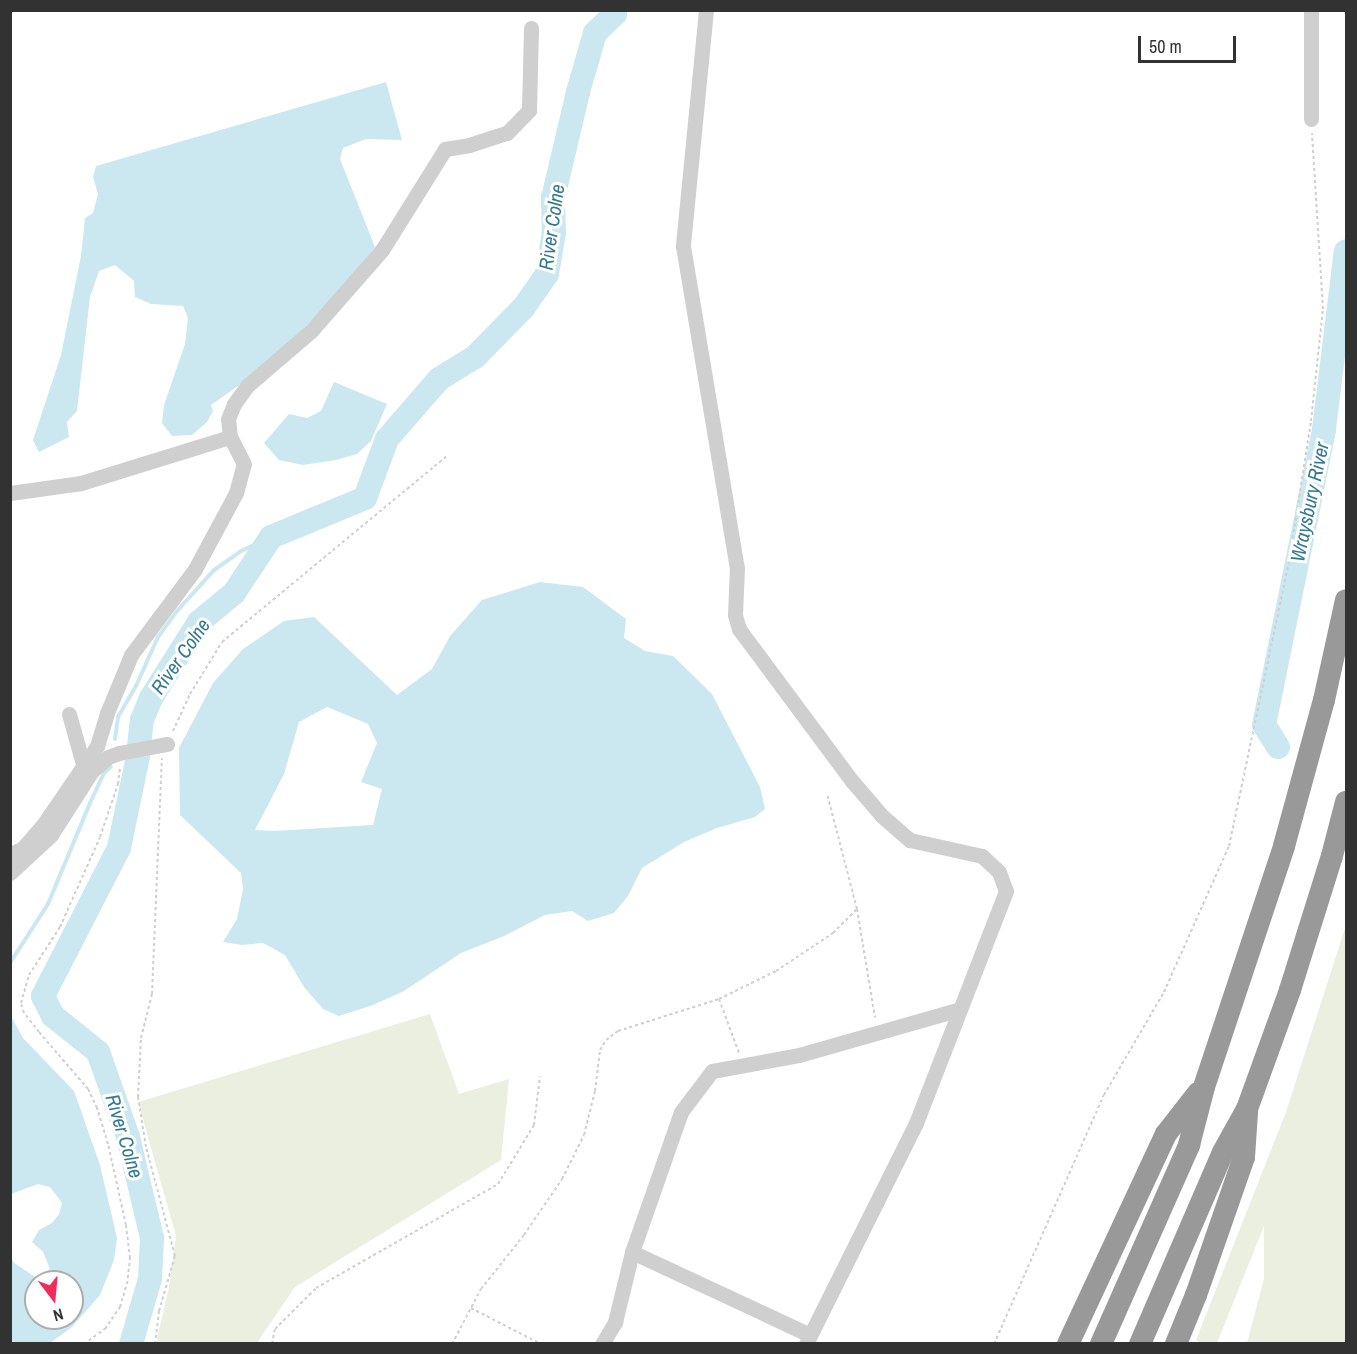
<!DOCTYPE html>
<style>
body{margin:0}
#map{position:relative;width:1357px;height:1354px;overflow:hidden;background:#fff;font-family:"Archivo Narrow",sans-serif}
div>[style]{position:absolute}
.green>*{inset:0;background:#ebefdf}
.water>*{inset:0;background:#cbe8f0}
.stream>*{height:4px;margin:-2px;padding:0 2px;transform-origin:2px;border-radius:2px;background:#cbe8f0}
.river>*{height:24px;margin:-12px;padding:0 12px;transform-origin:12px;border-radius:12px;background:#cbe8f0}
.path>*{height:2px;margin-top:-1px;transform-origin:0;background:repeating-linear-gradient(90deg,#cfcfcf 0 3px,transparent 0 6px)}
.minor>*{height:15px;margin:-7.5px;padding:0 7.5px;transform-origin:7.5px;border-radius:7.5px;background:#cfcfcf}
.highway>*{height:22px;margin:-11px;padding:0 11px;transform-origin:11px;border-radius:11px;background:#999}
span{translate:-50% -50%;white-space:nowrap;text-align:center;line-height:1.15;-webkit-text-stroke:6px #fff;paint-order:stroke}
.water-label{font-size:20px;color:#347a8e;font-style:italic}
.frame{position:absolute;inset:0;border:12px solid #323232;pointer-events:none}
.north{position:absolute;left:24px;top:1270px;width:60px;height:60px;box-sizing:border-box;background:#fff;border:2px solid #adadad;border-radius:50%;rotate:164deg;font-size:16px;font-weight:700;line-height:24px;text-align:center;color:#323232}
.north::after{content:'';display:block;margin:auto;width:21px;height:27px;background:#f32a5c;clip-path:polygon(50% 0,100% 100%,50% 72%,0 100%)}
.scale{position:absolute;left:1138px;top:36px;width:98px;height:27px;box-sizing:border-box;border:3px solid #323232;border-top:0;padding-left:8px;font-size:18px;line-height:21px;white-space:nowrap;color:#323232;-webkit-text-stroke:4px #fff;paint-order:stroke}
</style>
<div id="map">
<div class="green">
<i style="clip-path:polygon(1346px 925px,1346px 1343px,1247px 1343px,1264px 1279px,1264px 1226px,1217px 1343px,1201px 1343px,1196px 1340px,1286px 1112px)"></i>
<i style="clip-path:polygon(430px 1014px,459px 1094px,509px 1079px,501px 1160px,295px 1287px,257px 1343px,156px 1343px,169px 1287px,176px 1236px,138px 1102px)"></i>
</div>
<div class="water">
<i style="clip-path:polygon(386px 82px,402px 140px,366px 139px,343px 148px,340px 159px,375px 247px,343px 288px,269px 364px,211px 405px,213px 411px,207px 422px,192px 435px,172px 436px,162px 423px,164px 405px,185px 344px,188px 318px,183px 306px,151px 304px,135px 297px,134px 281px,115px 265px,99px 271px,90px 297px,77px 411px,67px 422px,69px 437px,39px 452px,33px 440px,61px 355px,81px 256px,85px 218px,93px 213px,98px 194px,93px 177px,96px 166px)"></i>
<i style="clip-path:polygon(334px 382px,387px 404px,371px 441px,357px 454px,336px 460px,303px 465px,279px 460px,264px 443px,289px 414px,307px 418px,321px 411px)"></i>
<i style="clip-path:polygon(evenodd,540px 582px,583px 587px,626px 619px,624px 638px,645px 651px,673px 656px,712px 694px,760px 787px,765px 809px,755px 817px,717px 828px,684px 842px,642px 868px,628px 896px,614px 913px,588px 921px,572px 911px,545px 915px,504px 936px,461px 953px,404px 991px,373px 1005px,339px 1016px,323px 1009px,304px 987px,285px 955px,263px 943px,242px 945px,223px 942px,237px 919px,243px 889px,241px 873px,180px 815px,179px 748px,213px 683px,243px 649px,284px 621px,314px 617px,397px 695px,432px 669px,450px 636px,482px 600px,540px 582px,327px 707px,368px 724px,377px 743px,361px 782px,382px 789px,373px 825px,274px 831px,255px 830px,284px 774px,299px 722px,327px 707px)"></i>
<i style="clip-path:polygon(evenodd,11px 1016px,23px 1038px,74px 1091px,100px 1165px,117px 1238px,114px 1260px,100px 1295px,72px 1327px,50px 1343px,11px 1343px,11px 1253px,13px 1262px,35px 1277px,50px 1269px,43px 1252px,32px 1242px,39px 1230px,52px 1223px,59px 1214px,62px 1203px,50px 1187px,38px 1184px,11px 1194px,11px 1016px,36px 1282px,72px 1282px,72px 1318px,36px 1318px,36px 1282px)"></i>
</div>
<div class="stream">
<i style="left:10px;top:12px;width:2px;rotate:-63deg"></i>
<i style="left:115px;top:739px;width:22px;rotate:-82deg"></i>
<i style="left:118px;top:717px;width:36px;rotate:-60deg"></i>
<i style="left:136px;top:686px;width:54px;rotate:-65.8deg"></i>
<i style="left:158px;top:637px;width:32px;rotate:-54deg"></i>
<i style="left:177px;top:611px;width:55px;rotate:-47.9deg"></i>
<i style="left:214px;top:570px;width:33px;rotate:-35deg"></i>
<i style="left:241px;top:551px;width:33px;rotate:-25deg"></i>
<i style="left:10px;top:963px;width:70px;rotate:-57.2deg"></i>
<i style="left:48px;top:904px;width:109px;rotate:-67.4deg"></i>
<i style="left:90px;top:803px;width:33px;rotate:-65deg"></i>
<i style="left:104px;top:773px;width:9px;rotate:-41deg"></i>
</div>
<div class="river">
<i style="left:1278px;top:747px;width:26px;rotate:-122deg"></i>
<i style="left:1264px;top:725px;width:302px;rotate:-78.5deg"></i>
<i style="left:1324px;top:429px;width:179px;rotate:-83deg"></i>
<i style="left:131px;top:1344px;width:68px;rotate:-73.7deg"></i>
<i style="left:150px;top:1279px;width:41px;rotate:-87.2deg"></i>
<i style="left:152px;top:1238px;width:104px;rotate:-103.4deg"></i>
<i style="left:128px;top:1137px;width:90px;rotate:-109.4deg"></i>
<i style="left:98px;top:1052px;width:58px;rotate:-141.3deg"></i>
<i style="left:53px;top:1016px;width:22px;rotate:-117deg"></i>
<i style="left:43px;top:996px;width:166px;rotate:-62.8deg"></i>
<i style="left:119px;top:848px;width:94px;rotate:-78.3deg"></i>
<i style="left:138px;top:756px;width:36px;rotate:-84deg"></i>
<i style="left:142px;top:720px;width:24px;rotate:-68deg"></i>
<i style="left:151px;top:698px;width:90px;rotate:-57.7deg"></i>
<i style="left:199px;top:622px;width:45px;rotate:-39.6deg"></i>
<i style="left:234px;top:593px;width:67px;rotate:-56.5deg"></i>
<i style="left:271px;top:537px;width:102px;rotate:-22.5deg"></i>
<i style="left:365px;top:498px;width:63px;rotate:-69.6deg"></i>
<i style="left:387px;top:439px;width:79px;rotate:-49.1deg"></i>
<i style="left:439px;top:379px;width:42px;rotate:-31.4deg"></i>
<i style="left:475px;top:357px;width:70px;rotate:-45.6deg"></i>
<i style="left:524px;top:307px;width:40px;rotate:-55.1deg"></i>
<i style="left:547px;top:274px;width:43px;rotate:-80.5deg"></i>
<i style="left:554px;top:232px;width:34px;rotate:-92deg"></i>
<i style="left:553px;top:198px;width:109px;rotate:-76.7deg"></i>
<i style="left:578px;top:92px;width:61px;rotate:-73.9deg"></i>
<i style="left:595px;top:33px;width:28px;rotate:-44deg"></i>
<i style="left:615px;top:14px;width:4px;rotate:-117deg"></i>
</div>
<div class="path">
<i style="left:173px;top:731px;width:41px;rotate:-65.3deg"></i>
<i style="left:190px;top:694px;width:61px;rotate:-58.4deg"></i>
<i style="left:222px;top:642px;width:293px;rotate:-39.6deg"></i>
<i style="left:857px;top:909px;width:110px;rotate:80.6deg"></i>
<i style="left:719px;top:999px;width:58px;rotate:69.7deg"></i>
<i style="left:471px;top:1308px;width:79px;rotate:27.2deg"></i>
<i style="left:84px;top:1344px;width:26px;rotate:-36deg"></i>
<i style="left:105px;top:1329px;width:27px;rotate:-56deg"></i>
<i style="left:120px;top:1307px;width:24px;rotate:-73deg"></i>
<i style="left:127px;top:1284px;width:26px;rotate:-83deg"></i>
<i style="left:130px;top:1258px;width:33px;rotate:-97deg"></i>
<i style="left:126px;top:1225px;width:83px;rotate:-102.5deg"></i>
<i style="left:108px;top:1144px;width:38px;rotate:-107deg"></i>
<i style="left:97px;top:1108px;width:21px;rotate:-115deg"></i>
<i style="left:88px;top:1089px;width:75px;rotate:-130.7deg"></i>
<i style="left:39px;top:1032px;width:24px;rotate:-128deg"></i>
<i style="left:24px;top:1013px;width:10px;rotate:-107deg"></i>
<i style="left:21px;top:1003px;width:29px;rotate:-74deg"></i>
<i style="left:29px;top:975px;width:57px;rotate:-57.1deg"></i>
<i style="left:60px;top:927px;width:98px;rotate:-66deg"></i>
<i style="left:100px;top:837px;width:56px;rotate:-71.2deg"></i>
<i style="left:118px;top:784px;width:17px;rotate:-83deg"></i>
<i style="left:155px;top:1344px;width:33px;rotate:-83deg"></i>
<i style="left:159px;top:1311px;width:57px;rotate:-73.8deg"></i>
<i style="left:175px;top:1256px;width:113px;rotate:-104.9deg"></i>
<i style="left:146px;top:1147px;width:51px;rotate:-99.1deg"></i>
<i style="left:138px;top:1097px;width:59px;rotate:-87.1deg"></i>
<i style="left:141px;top:1038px;width:45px;rotate:-76deg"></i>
<i style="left:152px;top:994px;width:236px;rotate:-87.6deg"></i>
<i style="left:272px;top:1344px;width:15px;rotate:-79deg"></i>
<i style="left:275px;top:1329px;width:58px;rotate:-45deg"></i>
<i style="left:316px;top:1288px;width:210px;rotate:-29.7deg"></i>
<i style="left:498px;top:1184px;width:69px;rotate:-58.6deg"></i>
<i style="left:534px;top:1125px;width:49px;rotate:-83deg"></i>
<i style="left:452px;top:1344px;width:62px;rotate:-62.2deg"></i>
<i style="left:481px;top:1289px;width:69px;rotate:-51.5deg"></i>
<i style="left:524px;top:1235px;width:68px;rotate:-55.8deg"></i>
<i style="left:562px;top:1179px;width:49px;rotate:-63.4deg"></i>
<i style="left:584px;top:1135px;width:45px;rotate:-76deg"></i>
<i style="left:595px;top:1091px;width:41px;rotate:-83deg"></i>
<i style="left:600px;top:1050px;width:12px;rotate:-59deg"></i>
<i style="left:606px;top:1040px;width:15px;rotate:-37deg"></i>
<i style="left:618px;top:1031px;width:106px;rotate:-17.6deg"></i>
<i style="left:719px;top:999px;width:64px;rotate:-26.2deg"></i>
<i style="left:776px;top:971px;width:69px;rotate:-33.7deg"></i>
<i style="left:833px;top:933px;width:34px;rotate:-45deg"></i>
<i style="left:857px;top:909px;width:119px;rotate:-104.6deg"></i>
<i style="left:994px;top:1344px;width:272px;rotate:-66.2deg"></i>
<i style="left:1104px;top:1095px;width:119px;rotate:-59.8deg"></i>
<i style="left:1164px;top:992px;width:160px;rotate:-66deg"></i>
<i style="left:1229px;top:846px;width:290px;rotate:-78.1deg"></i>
<i style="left:1289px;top:562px;width:143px;rotate:-81.1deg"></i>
<i style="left:1311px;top:421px;width:113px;rotate:-83.9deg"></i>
<i style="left:1323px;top:309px;width:176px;rotate:-93.6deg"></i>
</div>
<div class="minor">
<i style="left:706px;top:10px;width:237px;rotate:95.6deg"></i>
<i style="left:683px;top:246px;width:326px;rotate:80.5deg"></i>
<i style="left:737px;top:567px;width:48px;rotate:92.4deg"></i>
<i style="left:735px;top:615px;width:15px;rotate:74deg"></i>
<i style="left:739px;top:629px;width:189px;rotate:53.4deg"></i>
<i style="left:852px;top:781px;width:46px;rotate:49.4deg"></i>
<i style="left:882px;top:816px;width:37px;rotate:41deg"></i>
<i style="left:910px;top:840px;width:74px;rotate:12.5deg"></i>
<i style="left:982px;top:856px;width:23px;rotate:43deg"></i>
<i style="left:999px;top:872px;width:20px;rotate:70deg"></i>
<i style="left:1006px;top:891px;width:249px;rotate:111.2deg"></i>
<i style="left:916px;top:1123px;width:247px;rotate:116.5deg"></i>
<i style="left:1311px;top:10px;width:109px;rotate:90deg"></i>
<i style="left:10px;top:493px;width:72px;rotate:-8deg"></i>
<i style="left:81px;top:483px;width:156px;rotate:-17.2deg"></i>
<i style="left:69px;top:714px;width:52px;rotate:74.4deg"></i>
<i style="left:10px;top:854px;width:13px;rotate:-23deg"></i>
<i style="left:22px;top:849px;width:32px;rotate:-49deg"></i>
<i style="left:43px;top:825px;width:96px;rotate:-55.6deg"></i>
<i style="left:97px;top:746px;width:34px;rotate:-73deg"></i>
<i style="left:107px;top:713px;width:63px;rotate:-67.5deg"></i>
<i style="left:131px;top:655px;width:107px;rotate:-53.3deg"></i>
<i style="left:195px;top:569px;width:86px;rotate:-61.7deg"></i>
<i style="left:236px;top:493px;width:30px;rotate:-75deg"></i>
<i style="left:244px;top:464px;width:30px;rotate:-117deg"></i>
<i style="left:230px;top:437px;width:18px;rotate:-96deg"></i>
<i style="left:228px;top:419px;width:16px;rotate:-68deg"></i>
<i style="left:234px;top:404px;width:22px;rotate:-54deg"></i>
<i style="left:247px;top:386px;width:84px;rotate:-40.7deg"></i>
<i style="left:311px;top:331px;width:108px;rotate:-48.8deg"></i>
<i style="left:382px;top:250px;width:119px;rotate:-58deg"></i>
<i style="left:445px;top:149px;width:24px;rotate:-9deg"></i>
<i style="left:469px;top:145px;width:40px;rotate:-18deg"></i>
<i style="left:507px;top:133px;width:32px;rotate:-46deg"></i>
<i style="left:529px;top:110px;width:82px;rotate:-88.6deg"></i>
<i style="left:10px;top:873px;width:56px;rotate:-42.8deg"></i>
<i style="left:51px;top:835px;width:76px;rotate:-57.4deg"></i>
<i style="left:92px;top:771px;width:21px;rotate:-41deg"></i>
<i style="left:108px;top:757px;width:12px;rotate:-20deg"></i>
<i style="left:119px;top:753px;width:49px;rotate:-10.6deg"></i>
<i style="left:632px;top:1252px;width:196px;rotate:25deg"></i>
<i style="left:602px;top:1344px;width:26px;rotate:-59deg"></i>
<i style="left:615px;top:1322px;width:72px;rotate:-76.3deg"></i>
<i style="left:632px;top:1252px;width:148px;rotate:-70.7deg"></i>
<i style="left:681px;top:1112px;width:51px;rotate:-52.9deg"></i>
<i style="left:712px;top:1071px;width:88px;rotate:-10.4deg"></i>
<i style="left:799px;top:1055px;width:167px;rotate:-15.9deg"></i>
</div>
<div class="highway">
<i style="left:1068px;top:1344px;width:232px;rotate:-65deg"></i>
<i style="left:1166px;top:1134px;width:52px;rotate:-52deg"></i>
<i style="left:1101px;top:1344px;width:218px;rotate:-66.1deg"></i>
<i style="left:1189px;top:1145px;width:60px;rotate:-75.5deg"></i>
<i style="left:1204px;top:1087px;width:254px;rotate:-71.6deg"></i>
<i style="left:1284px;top:846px;width:151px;rotate:-74.7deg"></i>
<i style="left:1324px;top:700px;width:102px;rotate:-77.6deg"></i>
<i style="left:1140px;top:1344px;width:209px;rotate:-66.6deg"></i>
<i style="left:1223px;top:1152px;width:49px;rotate:-60.8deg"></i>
<i style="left:1247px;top:1109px;width:127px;rotate:-70.1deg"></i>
<i style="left:1290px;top:990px;width:140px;rotate:-72.6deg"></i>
<i style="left:1332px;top:856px;width:56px;rotate:-75.5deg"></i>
<i style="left:1176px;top:1344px;width:53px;rotate:-67.8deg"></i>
<i style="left:1196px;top:1295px;width:146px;rotate:-70.8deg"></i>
<i style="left:1244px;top:1157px;width:44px;rotate:-86.1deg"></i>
</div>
<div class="water-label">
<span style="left:551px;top:227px;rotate:-82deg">River Colne</span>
<span style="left:1309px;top:502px;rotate:-78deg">Wraysbury River</span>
<span style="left:180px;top:656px;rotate:-55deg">River Colne</span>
<span style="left:125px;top:1136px;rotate:73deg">River Colne</span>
</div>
<div class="frame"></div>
<div class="north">N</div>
<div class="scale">50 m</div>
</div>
